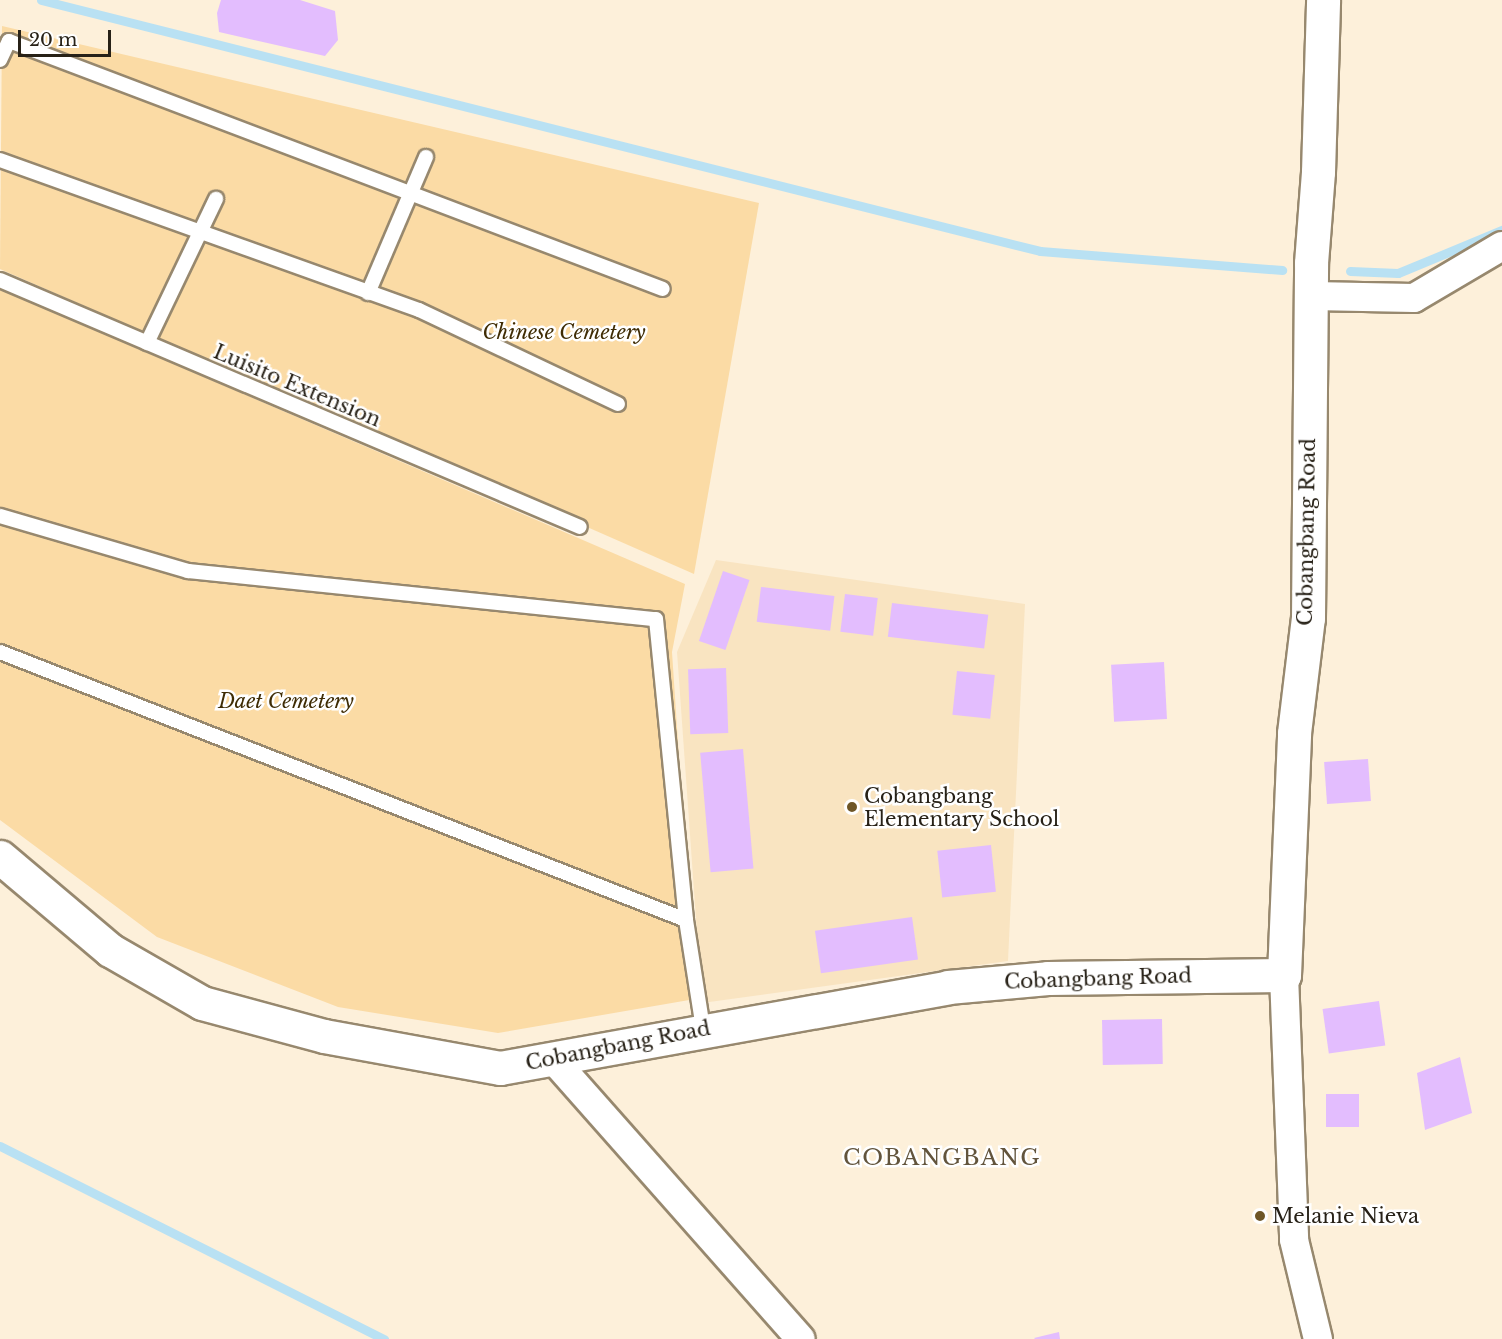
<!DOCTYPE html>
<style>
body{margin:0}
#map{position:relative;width:1502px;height:1339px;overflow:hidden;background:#fdf0da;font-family:"Libre Baskerville",serif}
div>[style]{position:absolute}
.built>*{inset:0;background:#f9e4c1}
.green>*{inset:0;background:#fbdba5}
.stream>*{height:9px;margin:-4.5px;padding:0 4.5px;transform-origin:4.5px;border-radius:4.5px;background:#b9e1f3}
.building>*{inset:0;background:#e3bdfe;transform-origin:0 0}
.roads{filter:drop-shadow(2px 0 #97886e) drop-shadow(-2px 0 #97886e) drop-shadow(0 2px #97886e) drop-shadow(0 -2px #97886e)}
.lane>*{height:14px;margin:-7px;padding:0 7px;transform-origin:7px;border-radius:7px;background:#fff}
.street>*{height:28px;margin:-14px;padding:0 14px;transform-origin:14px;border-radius:14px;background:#fff}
.secondary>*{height:33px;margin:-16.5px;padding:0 16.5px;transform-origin:16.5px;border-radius:16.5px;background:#fff}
.dots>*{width:16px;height:16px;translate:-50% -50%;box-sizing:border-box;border:3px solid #fff;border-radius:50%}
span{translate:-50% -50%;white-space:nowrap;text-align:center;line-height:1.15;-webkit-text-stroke:5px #fff;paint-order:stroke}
.park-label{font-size:20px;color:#3f2c04;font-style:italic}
.street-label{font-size:20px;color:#272117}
.poi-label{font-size:20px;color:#272117}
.left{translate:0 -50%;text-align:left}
.quarter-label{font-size:22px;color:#62543c;letter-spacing:1.5px}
.scale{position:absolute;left:18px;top:30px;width:93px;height:27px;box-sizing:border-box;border:3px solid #272117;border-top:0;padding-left:8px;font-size:18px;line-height:21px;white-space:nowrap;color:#272117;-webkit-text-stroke:4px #fff;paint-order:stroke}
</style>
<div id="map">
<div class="built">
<i style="clip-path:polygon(716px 560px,1025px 604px,1008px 961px,702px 1003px,677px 652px)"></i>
</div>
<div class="green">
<i style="clip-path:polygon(2px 26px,759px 203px,694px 574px,0 269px)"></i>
<i style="clip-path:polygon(0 289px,685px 584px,672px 652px,695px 999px,498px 1033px,338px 1007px,157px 937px,0 820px)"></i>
</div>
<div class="stream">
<i style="left:41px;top:0;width:1030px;rotate:14.1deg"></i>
<i style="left:1040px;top:251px;width:243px;rotate:4.5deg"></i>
<i style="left:1350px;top:271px;width:48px;rotate:2.4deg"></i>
<i style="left:1398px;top:273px;width:113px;rotate:-22.5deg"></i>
<i style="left:0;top:1146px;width:430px;rotate:26.7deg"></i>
</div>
<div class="building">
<i style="clip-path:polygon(221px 0,300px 0,335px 11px,338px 40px,325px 56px,219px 32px,217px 13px)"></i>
<i style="left:723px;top:571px;width:28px;height:74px;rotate:19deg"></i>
<i style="left:761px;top:587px;width:74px;height:35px;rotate:7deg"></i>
<i style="left:845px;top:594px;width:33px;height:38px;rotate:7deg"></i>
<i style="left:892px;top:603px;width:97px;height:34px;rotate:7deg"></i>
<i style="left:1164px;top:662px;width:57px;height:53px;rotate:87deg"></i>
<i style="left:726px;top:668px;width:65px;height:38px;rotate:88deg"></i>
<i style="left:957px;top:671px;width:38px;height:44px;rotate:6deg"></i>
<i style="left:743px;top:749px;width:120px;height:43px;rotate:85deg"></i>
<i style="left:1368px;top:759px;width:42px;height:44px;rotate:86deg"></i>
<i style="left:991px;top:845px;width:47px;height:54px;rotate:84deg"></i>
<i style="left:912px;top:917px;width:43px;height:98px;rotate:82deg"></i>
<i style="left:1379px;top:1001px;width:45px;height:57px;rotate:82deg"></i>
<i style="left:1162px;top:1019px;width:45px;height:60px;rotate:89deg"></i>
<i style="clip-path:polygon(1460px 1057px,1472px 1113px,1425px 1130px,1417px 1073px)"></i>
<i style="left:1359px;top:1094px;width:33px;height:33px;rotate:90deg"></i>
<i style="clip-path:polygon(1059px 1332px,1060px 1339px,1035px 1339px,1034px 1338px)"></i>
</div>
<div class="roads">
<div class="lane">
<i style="left:0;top:60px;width:21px;rotate:-65deg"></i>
<i style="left:9px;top:41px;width:699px;rotate:20.77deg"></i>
<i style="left:0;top:160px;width:445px;rotate:19.7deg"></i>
<i style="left:419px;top:310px;width:220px;rotate:25.3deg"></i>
<i style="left:0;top:280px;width:630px;rotate:23.07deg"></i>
<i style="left:368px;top:293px;width:148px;rotate:-66.9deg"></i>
<i style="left:147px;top:343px;width:160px;rotate:-64.4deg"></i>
<i style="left:0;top:516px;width:196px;rotate:16.3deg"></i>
<i style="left:188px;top:571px;width:470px;rotate:5.9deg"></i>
<i style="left:656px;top:619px;width:302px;rotate:84.3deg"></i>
<i style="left:686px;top:920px;width:110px;rotate:81.1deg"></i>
<i style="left:0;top:652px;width:736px;rotate:21.34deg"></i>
</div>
<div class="street">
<i style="left:1312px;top:296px;width:102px;rotate:1.1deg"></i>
<i style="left:1414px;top:298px;width:102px;rotate:-30.6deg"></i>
<i style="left:1284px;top:975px;width:265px;rotate:87.8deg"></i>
<i style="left:1294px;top:1240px;width:102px;rotate:76.4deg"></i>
<i style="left:552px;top:1058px;width:375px;rotate:48.5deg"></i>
</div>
<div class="secondary">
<i style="left:0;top:857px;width:144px;rotate:40.2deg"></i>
<i style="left:110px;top:950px;width:106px;rotate:29.9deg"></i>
<i style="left:202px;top:1003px;width:126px;rotate:15.1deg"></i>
<i style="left:324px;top:1036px;width:179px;rotate:10.3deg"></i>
<i style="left:500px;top:1068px;width:455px;rotate:-10.2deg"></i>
<i style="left:948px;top:987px;width:100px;rotate:-5.1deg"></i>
<i style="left:1048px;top:978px;width:236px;rotate:-0.7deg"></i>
<i style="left:1284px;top:975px;width:242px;rotate:-87.6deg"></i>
<i style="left:1294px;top:733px;width:116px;rotate:-83.1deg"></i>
<i style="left:1308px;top:618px;width:355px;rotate:-89.5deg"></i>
<i style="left:1311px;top:263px;width:91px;rotate:-85.6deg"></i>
<i style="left:1318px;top:172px;width:172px;rotate:-88.3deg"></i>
</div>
</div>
<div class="dots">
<i style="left:852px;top:807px;background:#6e5627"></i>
<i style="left:1260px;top:1216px;background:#6e5627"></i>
</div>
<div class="park-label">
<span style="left:564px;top:332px">Chinese Cemetery</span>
<span style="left:286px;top:701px">Daet Cemetery</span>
</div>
<div class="street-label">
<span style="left:297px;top:386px;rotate:23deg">Luisito Extension</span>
<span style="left:1307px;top:532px;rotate:-89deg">Cobangbang Road</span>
<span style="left:1098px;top:979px;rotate:-2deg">Cobangbang Road</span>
<span style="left:618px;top:1046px;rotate:-11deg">Cobangbang Road</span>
</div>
<div class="poi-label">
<span class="left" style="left:864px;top:808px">Cobangbang<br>Elementary School</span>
<span class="left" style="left:1272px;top:1216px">Melanie Nieva</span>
</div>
<div class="quarter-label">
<span style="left:942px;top:1158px">COBANGBANG</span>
</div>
<div class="scale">20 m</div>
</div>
